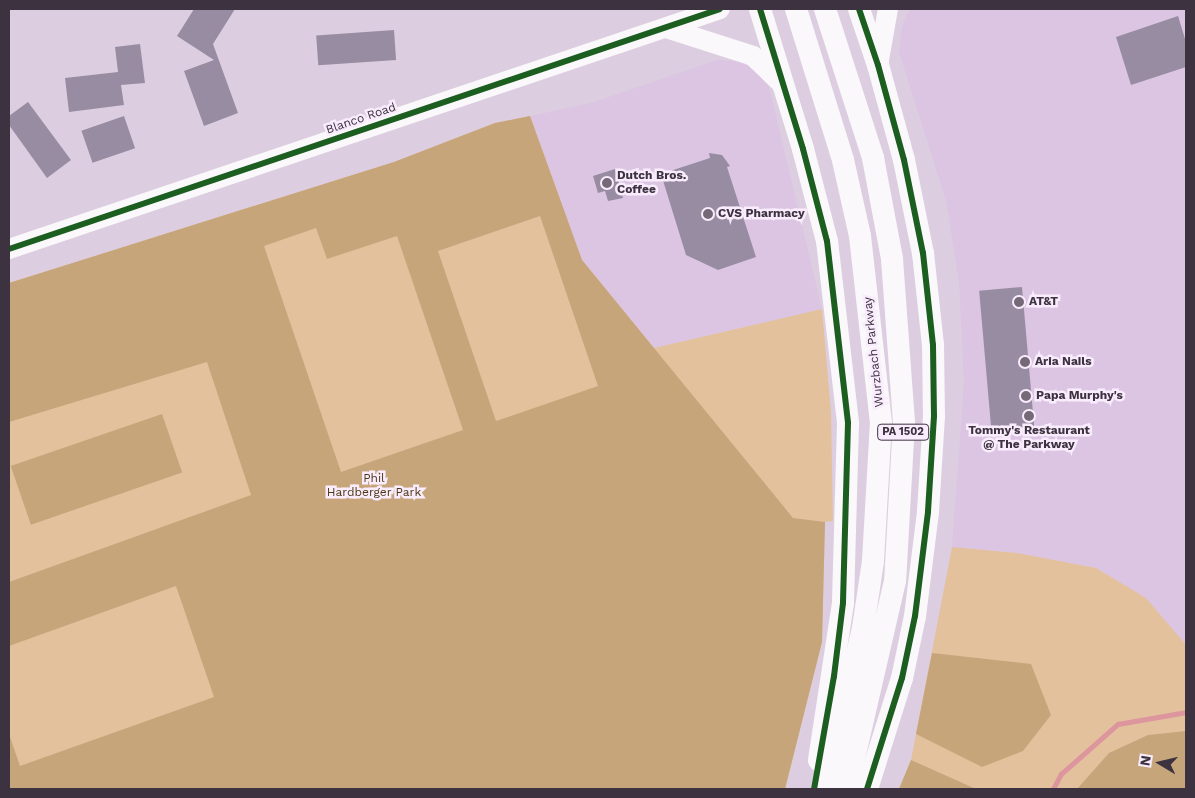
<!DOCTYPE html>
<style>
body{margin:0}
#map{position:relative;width:1195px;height:798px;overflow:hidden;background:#dccee0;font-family:"Work Sans",sans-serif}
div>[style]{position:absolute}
.built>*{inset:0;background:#dbc5e2}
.green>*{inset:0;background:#e3c19d}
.forest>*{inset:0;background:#c7a57a;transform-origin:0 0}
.stream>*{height:4.5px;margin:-2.25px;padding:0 2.25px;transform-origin:2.25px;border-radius:2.25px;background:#dd959e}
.building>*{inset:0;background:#988ca2;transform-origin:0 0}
.primary>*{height:20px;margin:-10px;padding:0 10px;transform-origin:10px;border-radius:10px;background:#faf8fa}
.motorway>*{height:22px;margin:-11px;padding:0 11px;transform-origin:11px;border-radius:11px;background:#faf8fa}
.cycleway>*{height:6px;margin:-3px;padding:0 3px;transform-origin:3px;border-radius:3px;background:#1b5e20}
.dots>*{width:14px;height:14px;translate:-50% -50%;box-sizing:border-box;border:2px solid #f9ecfd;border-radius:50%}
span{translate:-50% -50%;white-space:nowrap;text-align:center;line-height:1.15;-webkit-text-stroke:5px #f9ecfd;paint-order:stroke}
.shield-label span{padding:1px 4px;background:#f9ecfd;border:1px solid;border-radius:4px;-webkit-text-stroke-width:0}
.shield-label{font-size:11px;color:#3d3340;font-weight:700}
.street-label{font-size:12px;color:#3d3340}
.poi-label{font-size:12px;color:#3d3340;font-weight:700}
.left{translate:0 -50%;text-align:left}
.park-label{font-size:12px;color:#4e3914}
.frame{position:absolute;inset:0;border:10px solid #3d3340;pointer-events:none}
.north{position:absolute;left:1135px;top:738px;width:50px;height:50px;-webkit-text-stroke:4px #f9ecfd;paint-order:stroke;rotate:279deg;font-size:14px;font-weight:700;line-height:20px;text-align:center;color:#3d3340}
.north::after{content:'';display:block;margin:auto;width:18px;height:22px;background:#3d3340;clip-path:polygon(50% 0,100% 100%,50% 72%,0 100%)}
</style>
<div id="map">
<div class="built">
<i style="clip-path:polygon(910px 9px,1186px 9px,1186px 645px,1096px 568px,1017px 553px,952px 547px,964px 382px,959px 282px,946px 201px,899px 52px,902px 27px)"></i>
<i style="clip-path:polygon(717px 60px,738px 61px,757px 71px,769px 87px,822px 309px,654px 348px,582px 260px,530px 116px,591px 103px)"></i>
</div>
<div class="green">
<i style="clip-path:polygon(530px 116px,582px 260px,654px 348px,822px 309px,831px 412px,833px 521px,825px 522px,822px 642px,785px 789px,9px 789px,9px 283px,394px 162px,495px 123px)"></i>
<i style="clip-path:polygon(952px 547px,1017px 553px,1096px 568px,1146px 598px,1186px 645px,1186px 789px,899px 789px,911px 760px)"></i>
</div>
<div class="forest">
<i style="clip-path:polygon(evenodd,530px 116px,582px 260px,793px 518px,825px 522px,822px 642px,785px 789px,9px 789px,9px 734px,20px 766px,214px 697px,176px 586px,9px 646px,9px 582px,251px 495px,207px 362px,9px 422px,9px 283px,394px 162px,495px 123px,530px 116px,540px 216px,598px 386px,496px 421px,438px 251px,540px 216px,530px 116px,316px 228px,327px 259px,397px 236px,463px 430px,341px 472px,264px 246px,316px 228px)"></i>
<i style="left:162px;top:414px;width:62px;height:160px;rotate:71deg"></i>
<i style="clip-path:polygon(932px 653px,1031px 664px,1051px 715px,1023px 751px,982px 767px,916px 734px)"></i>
<i style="clip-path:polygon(1186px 731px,1186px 789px,1077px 789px,1109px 753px,1148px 735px)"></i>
<i style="clip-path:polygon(911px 760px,976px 789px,899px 789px)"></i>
</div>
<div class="stream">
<i style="left:1053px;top:789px;width:17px;rotate:-62deg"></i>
<i style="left:1061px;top:774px;width:76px;rotate:-41.3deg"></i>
<i style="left:1118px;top:724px;width:69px;rotate:-10deg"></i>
</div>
<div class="building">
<i style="clip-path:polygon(194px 9px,235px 9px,213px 44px,238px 113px,204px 126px,184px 71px,214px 60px,177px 36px)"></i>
<i style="clip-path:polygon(1178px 16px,1186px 42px,1186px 67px,1131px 85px,1116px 37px)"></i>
<i style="left:394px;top:30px;width:30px;height:78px;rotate:86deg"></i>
<i style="clip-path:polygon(140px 44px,145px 83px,121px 85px,124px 105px,69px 112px,65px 78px,118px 72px,115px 47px)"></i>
<i style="clip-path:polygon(28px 102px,71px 160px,47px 178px,9px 125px,9px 116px)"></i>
<i style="left:124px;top:116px;width:34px;height:45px;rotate:71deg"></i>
<i style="clip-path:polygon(709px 153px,722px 155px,730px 166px,727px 167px,756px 257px,718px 270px,686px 255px,661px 174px,710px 158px)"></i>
<i style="clip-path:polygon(615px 169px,623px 198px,608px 201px,605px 191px,598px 193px,593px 176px)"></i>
<i style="left:1022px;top:287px;width:141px;height:43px;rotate:85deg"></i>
</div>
<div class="primary">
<i style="left:666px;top:28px;width:91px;rotate:17.8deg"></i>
<i style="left:753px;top:56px;width:43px;rotate:44.1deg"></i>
<i style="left:878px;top:65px;width:57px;rotate:-79.9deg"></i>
<i style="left:9px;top:249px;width:750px;rotate:-18.65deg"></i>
</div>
<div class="motorway">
<i style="left:760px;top:9px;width:146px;rotate:72.9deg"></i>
<i style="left:803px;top:149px;width:95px;rotate:75.4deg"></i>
<i style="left:827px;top:241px;width:183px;rotate:83.4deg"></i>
<i style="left:848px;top:423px;width:180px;rotate:91.6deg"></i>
<i style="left:843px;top:603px;width:159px;rotate:98.7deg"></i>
<i style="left:796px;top:9px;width:158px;rotate:72.7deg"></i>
<i style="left:843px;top:160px;width:78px;rotate:77.4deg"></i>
<i style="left:860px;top:236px;width:187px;rotate:83.6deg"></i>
<i style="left:881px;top:422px;width:139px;rotate:93.3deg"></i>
<i style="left:873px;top:561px;width:68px;rotate:98.5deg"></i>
<i style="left:863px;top:628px;width:165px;rotate:102.9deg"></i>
<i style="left:825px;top:9px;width:157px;rotate:72.1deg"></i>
<i style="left:873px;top:158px;width:103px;rotate:79.3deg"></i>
<i style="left:892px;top:259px;width:163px;rotate:85.8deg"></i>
<i style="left:904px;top:422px;width:159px;rotate:93.2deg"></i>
<i style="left:895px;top:581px;width:213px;rotate:103deg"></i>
<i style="left:859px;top:9px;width:59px;rotate:71.3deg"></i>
<i style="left:878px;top:65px;width:98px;rotate:74.7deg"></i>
<i style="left:904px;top:160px;width:95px;rotate:78.5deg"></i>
<i style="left:923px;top:253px;width:93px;rotate:83.8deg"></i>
<i style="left:933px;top:345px;width:71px;rotate:89.2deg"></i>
<i style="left:934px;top:416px;width:96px;rotate:93.6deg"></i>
<i style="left:928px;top:512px;width:105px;rotate:97.1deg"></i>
<i style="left:915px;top:616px;width:63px;rotate:101.8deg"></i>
<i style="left:902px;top:678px;width:116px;rotate:107.5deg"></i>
</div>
<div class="cycleway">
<i style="left:760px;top:9px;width:146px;rotate:72.9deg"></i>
<i style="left:803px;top:149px;width:95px;rotate:75.4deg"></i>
<i style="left:827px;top:241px;width:183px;rotate:83.4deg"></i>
<i style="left:848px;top:423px;width:180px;rotate:91.6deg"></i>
<i style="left:843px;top:603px;width:74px;rotate:97deg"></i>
<i style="left:834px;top:676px;width:115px;rotate:100deg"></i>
<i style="left:859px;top:9px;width:59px;rotate:71.3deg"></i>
<i style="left:878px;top:65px;width:98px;rotate:74.7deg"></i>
<i style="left:904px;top:160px;width:95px;rotate:78.5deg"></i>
<i style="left:923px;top:253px;width:93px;rotate:83.8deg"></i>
<i style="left:933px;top:345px;width:71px;rotate:89.2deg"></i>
<i style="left:934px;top:416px;width:96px;rotate:93.6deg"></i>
<i style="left:928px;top:512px;width:105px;rotate:97.1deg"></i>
<i style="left:915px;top:616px;width:63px;rotate:101.8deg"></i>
<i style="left:902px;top:678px;width:116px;rotate:107.5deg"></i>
<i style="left:9px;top:249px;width:750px;rotate:-18.65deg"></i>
</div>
<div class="dots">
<i style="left:607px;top:183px;background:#756978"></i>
<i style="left:708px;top:214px;background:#756978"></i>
<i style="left:1019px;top:302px;background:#756978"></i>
<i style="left:1025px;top:362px;background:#756978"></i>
<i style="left:1026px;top:396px;background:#756978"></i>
<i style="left:1029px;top:416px;background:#756978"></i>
</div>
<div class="shield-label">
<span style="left:903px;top:432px">PA 1502</span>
</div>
<div class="street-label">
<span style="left:361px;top:119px;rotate:-19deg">Blanco Road</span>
<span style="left:874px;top:352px;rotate:-96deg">Wurzbach Parkway</span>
</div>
<div class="poi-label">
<span class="left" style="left:617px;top:183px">Dutch Bros.<br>Coffee</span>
<span class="left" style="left:718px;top:214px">CVS Pharmacy</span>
<span class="left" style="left:1029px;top:302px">AT&amp;T</span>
<span class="left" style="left:1035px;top:362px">Aria Nails</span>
<span class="left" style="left:1036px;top:396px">Papa Murphy's</span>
<span style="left:1029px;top:438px">Tommy's Restaurant<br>@ The Parkway</span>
</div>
<div class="park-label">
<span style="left:374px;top:486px">Phil<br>Hardberger Park</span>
</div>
<div class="frame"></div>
<div class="north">N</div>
</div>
